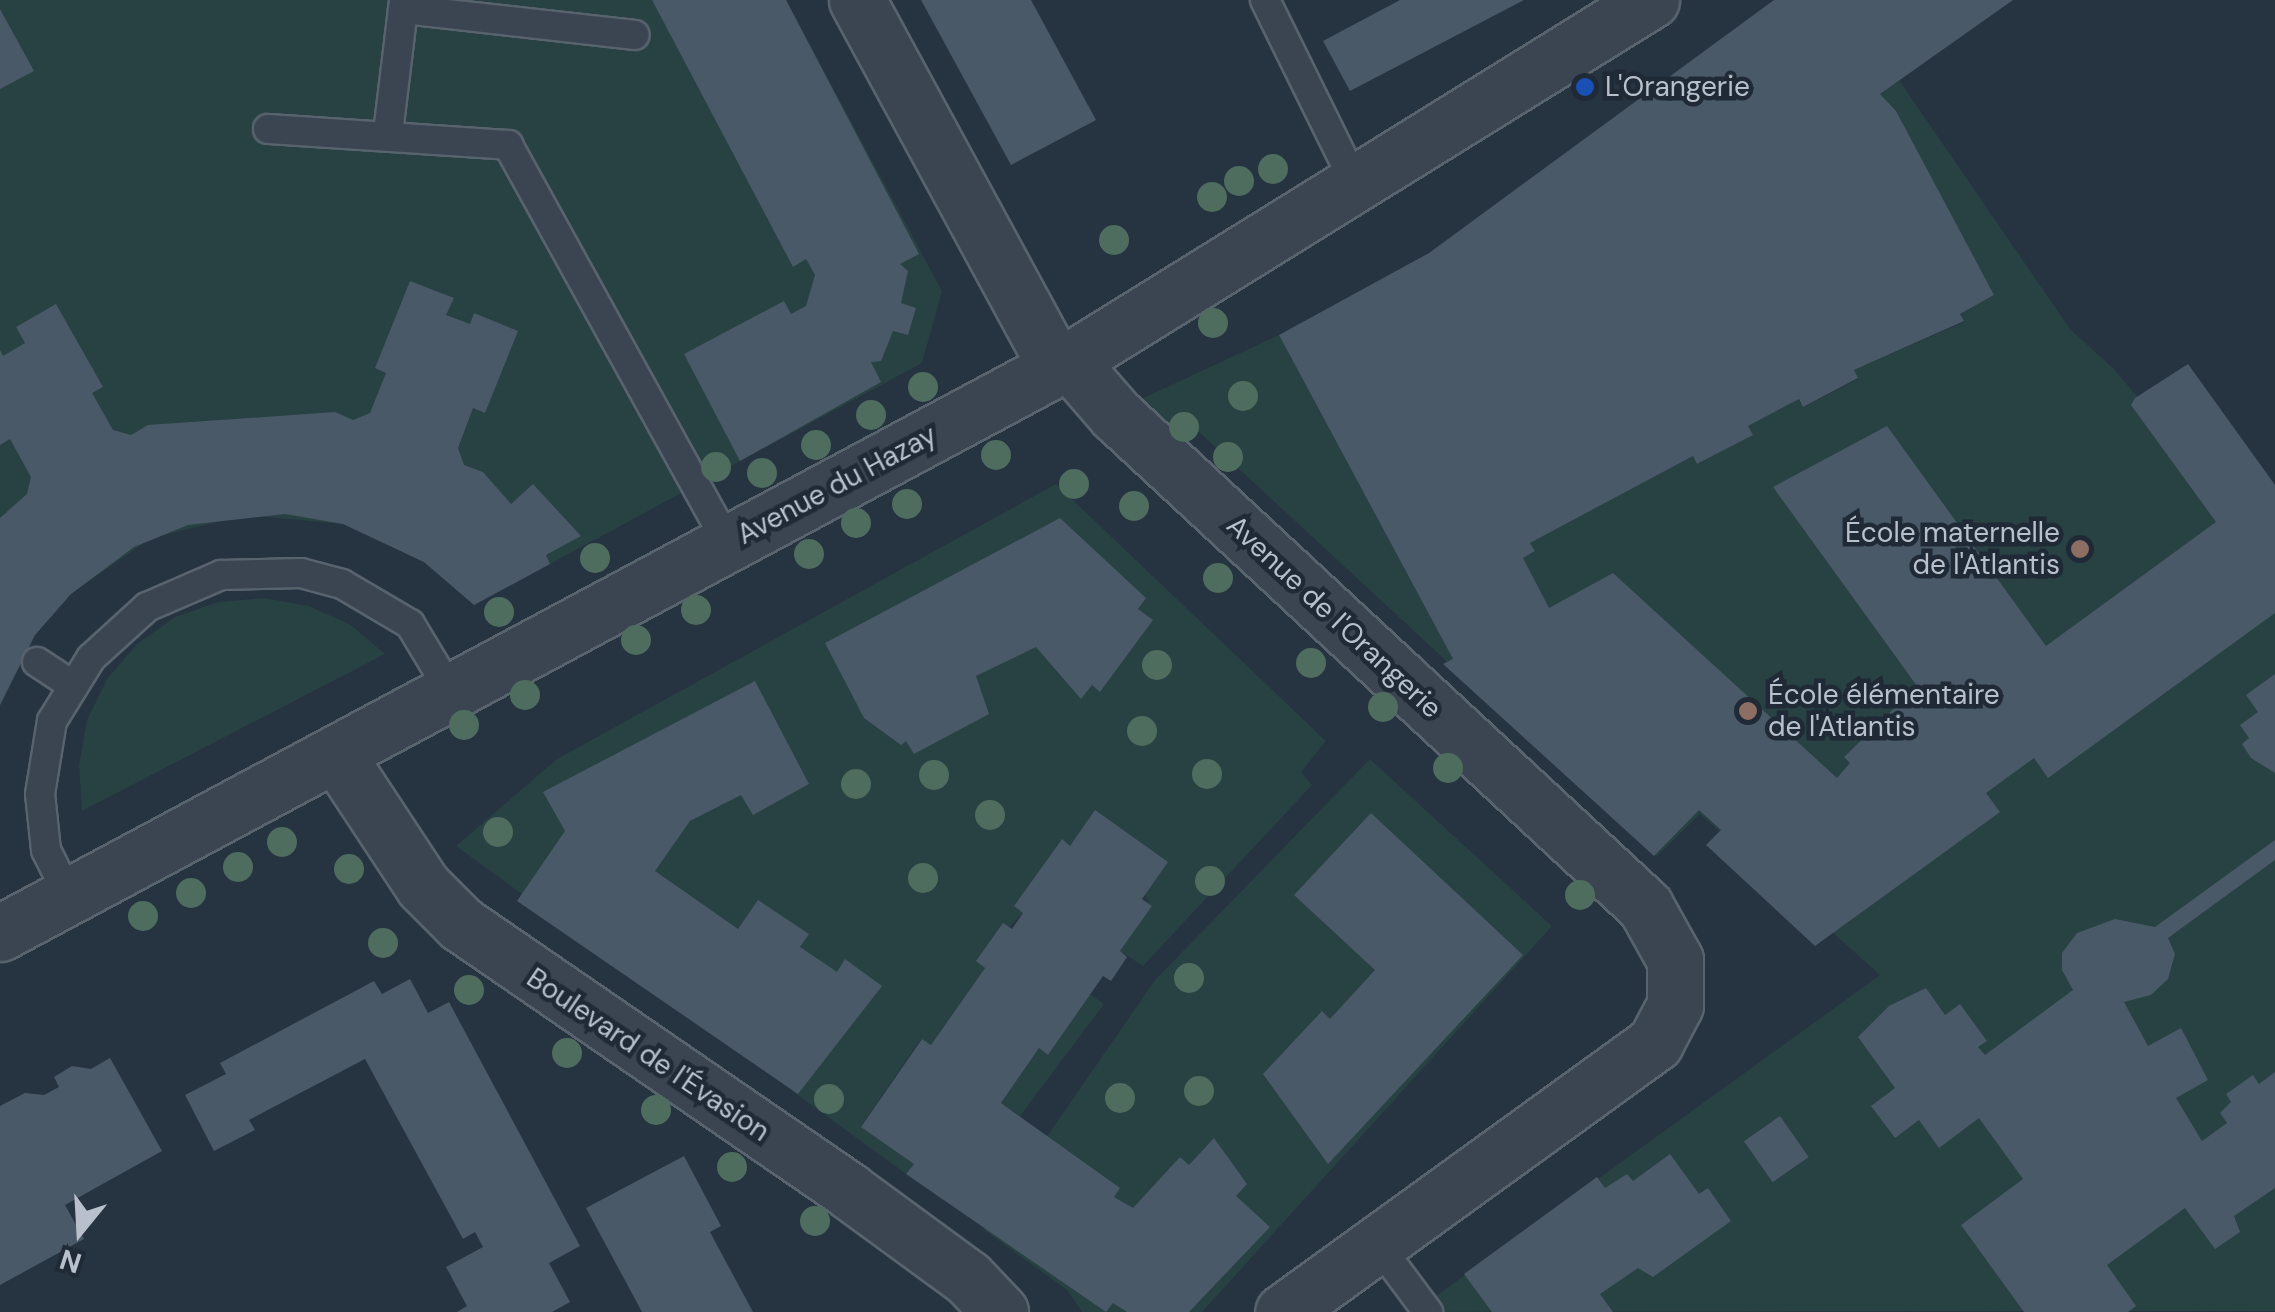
<!DOCTYPE html>
<meta charset="utf-8">
<style>
body{margin:0}
#map{position:relative;width:2275px;height:1312px;overflow:hidden;background:#263341;font-family:"DM Sans",sans-serif}
div>[style]{position:absolute}
.green>*{inset:0;background:#284142}
.building>*{inset:0;background:#4a5967;transform-origin:0 0}
.roads{filter:drop-shadow(2px 0 #58636e) drop-shadow(-2px 0 #58636e) drop-shadow(0 2px #58636e) drop-shadow(0 -2px #58636e)}
.service>*{height:28px;margin:-14px;padding:0 14px;transform-origin:14px;border-radius:14px;background:#3a4551}
.minor>*{height:55px;margin:-27.5px;padding:0 27.5px;transform-origin:27.5px;border-radius:27.5px;background:#3a4551}
.tertiary>*{height:55px;margin:-27.5px;padding:0 27.5px;transform-origin:27.5px;border-radius:27.5px;background:#3a4551}
.trees>*{width:30px;height:30px;margin:-15px;border-radius:50%;background:#4e6d5e}
.dots>*{width:28px;height:28px;translate:-50% -50%;box-sizing:border-box;border:5px solid #1f2a36;border-radius:50%}
span{translate:-50% -50%;white-space:nowrap;text-align:center;line-height:1.15;-webkit-text-stroke:9px #1f2a36;paint-order:stroke}
.poi-label{font-size:28px;color:#b7c0cb}
.left{translate:0 -50%;text-align:left}
.right{translate:-100% -50%;text-align:right}
.street-label{font-size:28px;color:#b7c0cb}
.north{position:absolute;left:30px;top:1182px;width:100px;height:100px;-webkit-text-stroke:8px #1f2a36;paint-order:stroke;rotate:198deg;font-size:28px;font-weight:700;line-height:40px;text-align:center;color:#b7c0cb}
.north::after{content:'';display:block;margin:auto;width:35px;height:45px;background:#b7c0cb;clip-path:polygon(50% 0,100% 100%,50% 72%,0 100%)}
</style>
<div id="map">
<div class="green">
<i style="clip-path:polygon(0 0,786px 0,942px 291px,922px 363px,474px 605px,424px 562px,343px 524px,246px 515px,151px 538px,71px 594px,35px 635px,0 706px)"></i>
<i style="clip-path:polygon(1899px 80px,2070px 329px,2114px 369px,2275px 561px,2275px 1311px,1414px 1312px,1880px 975px,1700px 814px,1657px 856px,1184px 418px,1153px 429px,1139px 400px,1279px 335px,1453px 659px,1523px 558px,1535px 551px,1530px 543px,1693px 456px,1698px 464px,1752px 435px,1748px 426px,1798px 399px,1804px 407px,1858px 379px,1854px 370px,1964px 322px,1960px 314px,1994px 295px,1880px 94px)"></i>
<i style="clip-path:polygon(1056px 484px,1326px 741px,1301px 772px,1312px 785px,1143px 966px,1120px 951px,1151px 906px,1095px 811px,1070px 846px,1061px 840px,1015px 906px,1023px 913px,977px 961px,985px 968px,931px 1045px,921px 1039px,861px 1126px,914px 1164px,906px 1174px,456px 846px,557px 759px)"></i>
<i style="clip-path:polygon(264px 598px,309px 606px,351px 625px,385px 654px,82px 811px,79px 765px,87px 720px,107px 679px,137px 644px,175px 617px,218px 602px)"></i>
<i style="clip-path:polygon(1370px 759px,1552px 926px,1202px 1312px,1082px 1312px,1067px 1290px,983px 1229px,1155px 980px)"></i>
<i style="clip-path:polygon(1090px 994px,1104px 1004px,1020px 1116px,1001px 1103px,1039px 1048px,1049px 1054px)"></i>
</div>
<div class="building">
<i style="clip-path:polygon(652px 0,786px 0,919px 254px,900px 264px,908px 271px,901px 303px,916px 308px,908px 335px,893px 331px,881px 361px,871px 362px,881px 382px,740px 461px,684px 354px,784px 301px,791px 314px,806px 306px,815px 275px,806px 259px,793px 267px)"></i>
<i style="clip-path:polygon(921px 0,1031px 0,1096px 120px,1011px 165px)"></i>
<i style="clip-path:polygon(1400px 0,1524px 0,1350px 91px,1323px 41px)"></i>
<i style="clip-path:polygon(1774px 0,2013px 0,1880px 94px,1896px 111px,1994px 295px,1960px 314px,1964px 321px,1854px 370px,1858px 378px,1803px 407px,1799px 399px,1748px 426px,1753px 435px,1697px 464px,1693px 456px,1530px 543px,1535px 551px,1523px 558px,1549px 608px,1613px 573px,1837px 778px,1850px 763px,1844px 757px,1917px 686px,1773px 487px,1887px 426px,2046px 646px,2216px 522px,2131px 405px,2135px 398px,2188px 364px,2275px 485px,2275px 613px,2048px 778px,2034px 758px,1986px 793px,2000px 812px,1815px 946px,1706px 845px,1721px 830px,1699px 810px,1654px 856px,1443px 664px,1453px 659px,1279px 335px,1429px 253px)"></i>
<i style="clip-path:polygon(0 9px,34px 71px,0 89px)"></i>
<i style="clip-path:polygon(410px 281px,454px 298px,446px 315px,470px 324px,474px 313px,518px 331px,485px 413px,473px 408px,458px 448px,464px 465px,483px 472px,511px 504px,533px 484px,581px 536px,546px 555px,550px 564px,474px 605px,424px 562px,343px 524px,285px 514px,188px 525px,134px 547px,71px 594px,35px 635px,0 705px,0 518px,27px 494px,31px 477px,10px 439px,0 445px,0 350px,3px 356px,25px 343px,16px 327px,56px 304px,103px 387px,92px 393px,113px 430px,131px 435px,148px 425px,335px 412px,353px 420px,370px 413px,386px 373px,375px 368px)"></i>
<i style="clip-path:polygon(1060px 518px,1146px 598px,1138px 609px,1153px 620px,1100px 692px,1092px 685px,1081px 699px,1036px 647px,976px 676px,989px 714px,914px 754px,906px 741px,901px 745px,864px 718px,825px 643px)"></i>
<i style="clip-path:polygon(2275px 674px,2275px 773px,2251px 758px,2242px 744px,2249px 738px,2240px 725px,2258px 712px,2246px 695px)"></i>
<i style="clip-path:polygon(755px 681px,809px 784px,753px 815px,741px 795px,690px 821px,655px 871px,738px 929px,758px 900px,809px 934px,800px 947px,837px 972px,845px 959px,882px 986px,798px 1094px,517px 901px,565px 831px,543px 792px)"></i>
<i style="clip-path:polygon(1095px 810px,1168px 862px,1142px 899px,1152px 906px,1120px 951px,1127px 957px,1111px 981px,1103px 976px,1048px 1055px,1039px 1048px,1001px 1103px,1120px 1188px,1114px 1197px,1133px 1208px,1180px 1157px,1189px 1165px,1214px 1138px,1247px 1184px,1236px 1196px,1270px 1227px,1189px 1312px,1127px 1312px,1113px 1303px,1106px 1312px,906px 1174px,914px 1164px,861px 1127px,922px 1039px,931px 1045px,985px 968px,976px 961px,1003px 923px,1012px 929px,1023px 913px,1014px 906px,1062px 839px,1070px 846px)"></i>
<i style="clip-path:polygon(1371px 813px,1523px 955px,1328px 1164px,1263px 1074px,1322px 1011px,1330px 1019px,1375px 970px,1294px 895px)"></i>
<i style="clip-path:polygon(2275px 840px,2275px 860px,2168px 938px,2175px 954px,2168px 979px,2151px 995px,2124px 1002px,2148px 1046px,2181px 1028px,2208px 1080px,2176px 1098px,2202px 1141px,2227px 1123px,2220px 1113px,2231px 1102px,2226px 1094px,2253px 1075px,2259px 1084px,2275px 1072px,2275px 1188px,2234px 1216px,2240px 1232px,2215px 1249px,2185px 1208px,2107px 1265px,2136px 1306px,2128px 1312px,2024px 1312px,1961px 1225px,2023px 1179px,1979px 1118px,1939px 1148px,1919px 1120px,1895px 1138px,1871px 1106px,1895px 1088px,1858px 1037px,1889px 1006px,1926px 988px,1945px 1015px,1960px 1004px,1987px 1041px,1978px 1047px,1985px 1055px,2073px 990px,2062px 970px,2062px 953px,2077px 933px,2115px 919px,2155px 927px)"></i>
<i style="clip-path:polygon(410px 979px,428px 1013px,449px 1002px,580px 1246px,549px 1263px,570px 1302px,552px 1312px,457px 1312px,467px 1306px,446px 1267px,483px 1247px,475px 1232px,463px 1239px,365px 1059px,249px 1120px,255px 1130px,214px 1151px,185px 1095px,226px 1074px,220px 1063px,374px 981px,382px 994px)"></i>
<i style="clip-path:polygon(110px 1058px,162px 1151px,65px 1205px,84px 1239px,0 1285px,0 1106px,25px 1093px,44px 1095px,59px 1087px,54px 1077px,72px 1066px,91px 1069px)"></i>
<i style="left:1780px;top:1116px;width:50px;height:44px;rotate:55deg"></i>
<i style="clip-path:polygon(1670px 1154px,1699px 1194px,1708px 1188px,1731px 1221px,1653px 1277px,1638px 1268px,1600px 1294px,1613px 1312px,1492px 1312px,1464px 1274px,1597px 1177px,1605px 1188px,1627px 1174px,1633px 1181px)"></i>
<i style="clip-path:polygon(684px 1156px,721px 1226px,710px 1232px,753px 1312px,642px 1312px,586px 1208px)"></i>
</div>
<div class="roads">
<div class="service">
<i style="left:1265px;top:0;width:206px;rotate:63.8deg"></i>
<i style="left:403px;top:9px;width:233px;rotate:6.4deg"></i>
<i style="left:268px;top:129px;width:241px;rotate:3.8deg"></i>
<i style="left:508px;top:145px;width:456px;rotate:61.1deg"></i>
<i style="left:388px;top:133px;width:134px;rotate:-83.1deg"></i>
<i style="left:37px;top:662px;width:42px;rotate:33.3deg"></i>
<i style="left:69px;top:896px;width:51px;rotate:-116.6deg"></i>
<i style="left:46px;top:850px;width:56px;rotate:-96.1deg"></i>
<i style="left:40px;top:794px;width:74px;rotate:-80.7deg"></i>
<i style="left:52px;top:721px;width:74px;rotate:-58.2deg"></i>
<i style="left:91px;top:658px;width:76px;rotate:-42.3deg"></i>
<i style="left:147px;top:607px;width:81px;rotate:-23.4deg"></i>
<i style="left:221px;top:575px;width:80px;rotate:-1.4deg"></i>
<i style="left:301px;top:573px;width:42px;rotate:15deg"></i>
<i style="left:342px;top:584px;width:79px;rotate:30.5deg"></i>
<i style="left:410px;top:624px;width:82px;rotate:59deg"></i>
<i style="left:1378px;top:1245px;width:84px;rotate:53.3deg"></i>
</div>
<div class="minor">
<i style="left:857px;top:0;width:417px;rotate:61.5deg"></i>
<i style="left:1069px;top:361px;width:72px;rotate:49deg"></i>
<i style="left:1116px;top:415px;width:722px;rotate:42.87deg"></i>
<i style="left:1645px;top:906px;width:62px;rotate:60.9deg"></i>
<i style="left:1675px;top:960px;width:45px;rotate:90deg"></i>
<i style="left:1675px;top:1005px;width:43px;rotate:117.8deg"></i>
<i style="left:1655px;top:1043px;width:459px;rotate:144.1deg"></i>
<i style="left:338px;top:757px;width:154px;rotate:56.6deg"></i>
<i style="left:423px;top:886px;width:54px;rotate:45deg"></i>
<i style="left:461px;top:924px;width:471px;rotate:34.5deg"></i>
<i style="left:849px;top:1191px;width:147px;rotate:36.2deg"></i>
<i style="left:968px;top:1278px;width:47px;rotate:46.7deg"></i>
</div>
<div class="tertiary">
<i style="left:0;top:933px;width:1212px;rotate:-28.15deg"></i>
<i style="left:1069px;top:361px;width:685px;rotate:-31.81deg"></i>
</div>
</div>
<div class="trees">
<i style="left:1273px;top:169px"></i>
<i style="left:1239px;top:181px"></i>
<i style="left:1212px;top:197px"></i>
<i style="left:1114px;top:240px"></i>
<i style="left:1213px;top:323px"></i>
<i style="left:923px;top:387px"></i>
<i style="left:1243px;top:396px"></i>
<i style="left:871px;top:415px"></i>
<i style="left:1184px;top:427px"></i>
<i style="left:816px;top:445px"></i>
<i style="left:996px;top:455px"></i>
<i style="left:1228px;top:457px"></i>
<i style="left:716px;top:467px"></i>
<i style="left:762px;top:473px"></i>
<i style="left:1074px;top:484px"></i>
<i style="left:907px;top:504px"></i>
<i style="left:1134px;top:506px"></i>
<i style="left:856px;top:523px"></i>
<i style="left:809px;top:554px"></i>
<i style="left:595px;top:558px"></i>
<i style="left:1218px;top:578px"></i>
<i style="left:696px;top:610px"></i>
<i style="left:499px;top:612px"></i>
<i style="left:636px;top:640px"></i>
<i style="left:1311px;top:663px"></i>
<i style="left:1157px;top:665px"></i>
<i style="left:525px;top:695px"></i>
<i style="left:1383px;top:707px"></i>
<i style="left:464px;top:725px"></i>
<i style="left:1142px;top:731px"></i>
<i style="left:1448px;top:768px"></i>
<i style="left:1207px;top:774px"></i>
<i style="left:934px;top:775px"></i>
<i style="left:856px;top:784px"></i>
<i style="left:990px;top:815px"></i>
<i style="left:498px;top:832px"></i>
<i style="left:282px;top:842px"></i>
<i style="left:238px;top:867px"></i>
<i style="left:349px;top:869px"></i>
<i style="left:923px;top:878px"></i>
<i style="left:1210px;top:881px"></i>
<i style="left:191px;top:893px"></i>
<i style="left:1580px;top:895px"></i>
<i style="left:143px;top:916px"></i>
<i style="left:383px;top:943px"></i>
<i style="left:1189px;top:978px"></i>
<i style="left:469px;top:990px"></i>
<i style="left:567px;top:1053px"></i>
<i style="left:1199px;top:1091px"></i>
<i style="left:1120px;top:1098px"></i>
<i style="left:829px;top:1099px"></i>
<i style="left:656px;top:1110px"></i>
<i style="left:732px;top:1167px"></i>
<i style="left:815px;top:1221px"></i>
</div>
<div class="dots">
<i style="left:1585px;top:87px;background:#1a4fb4"></i>
<i style="left:2080px;top:549px;background:#8d6e63"></i>
<i style="left:1748px;top:711px;background:#8d6e63"></i>
</div>
<div class="poi-label">
<span class="left" style="left:1605px;top:87px">L'Orangerie</span>
<span class="right" style="left:2060px;top:549px">École maternelle<br>de l'Atlantis</span>
<span class="left" style="left:1768px;top:711px">École élémentaire<br>de l'Atlantis</span>
</div>
<div class="street-label">
<span style="left:837px;top:485px;rotate:-28deg">Avenue du Hazay</span>
<span style="left:1334px;top:617px;rotate:43deg">Avenue de l'Orangerie</span>
<span style="left:648px;top:1055px;rotate:34deg">Boulevard de l'Évasion</span>
</div>
<div class="north">N</div>
</div>
